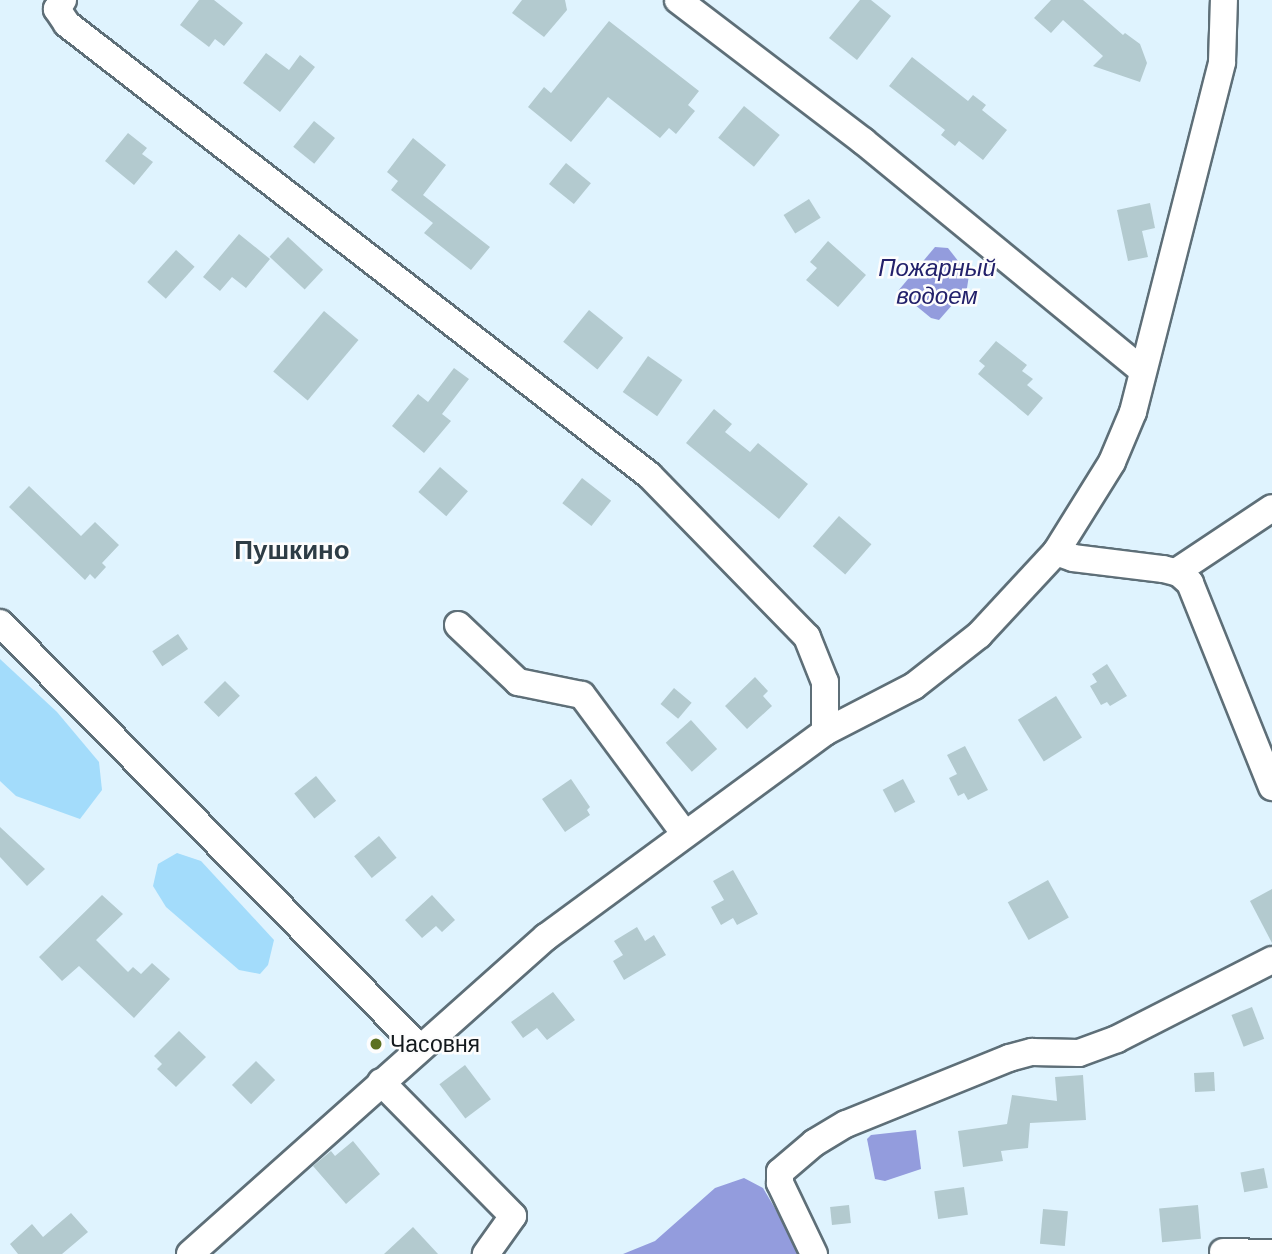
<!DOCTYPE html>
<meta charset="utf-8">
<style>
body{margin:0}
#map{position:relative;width:1272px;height:1254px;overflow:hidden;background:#dff3fe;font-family:Arial,sans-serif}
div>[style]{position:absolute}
.green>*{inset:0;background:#a3dcfb}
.water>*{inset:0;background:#939cdd}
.building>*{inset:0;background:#b3cacf;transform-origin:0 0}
.roads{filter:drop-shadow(2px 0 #5e6f78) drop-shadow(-2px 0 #5e6f78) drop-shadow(0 2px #5e6f78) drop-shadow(0 -2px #5e6f78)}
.minor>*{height:26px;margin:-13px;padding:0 13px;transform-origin:13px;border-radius:13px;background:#fff}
.dots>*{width:19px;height:19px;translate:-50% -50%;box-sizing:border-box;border:4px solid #fdfdfd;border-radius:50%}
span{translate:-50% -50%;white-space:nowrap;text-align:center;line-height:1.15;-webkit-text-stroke:5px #fdfdfd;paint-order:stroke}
.poi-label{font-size:23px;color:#13191d}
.left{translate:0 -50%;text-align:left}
.water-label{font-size:24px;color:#23216b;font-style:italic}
.quarter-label{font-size:26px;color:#2d3c45;font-weight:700}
</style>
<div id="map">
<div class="green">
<i style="clip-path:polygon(0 659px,57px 712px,99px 762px,102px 790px,80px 819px,16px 796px,0 781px)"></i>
<i style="clip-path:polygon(177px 853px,201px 861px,274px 940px,268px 965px,260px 974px,239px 970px,166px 907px,153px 886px,158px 864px)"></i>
</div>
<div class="water">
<i style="clip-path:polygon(935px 247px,948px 248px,969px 275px,967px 288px,939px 320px,931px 318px,898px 291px)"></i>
<i style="clip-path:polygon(916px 1130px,921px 1169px,885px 1181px,875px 1179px,867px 1139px,871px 1135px)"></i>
<i style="clip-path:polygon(744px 1178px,763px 1188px,802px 1254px,623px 1254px,655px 1241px,715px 1188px)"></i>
</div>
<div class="building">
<i style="clip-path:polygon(199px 0,214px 0,243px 23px,224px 46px,215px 39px,209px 47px,180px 25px)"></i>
<i style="clip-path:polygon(522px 0,565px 0,567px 10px,544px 37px,512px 13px)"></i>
<i style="clip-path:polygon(860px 0,871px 0,891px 16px,857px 60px,829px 38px)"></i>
<i style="clip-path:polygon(1051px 0,1083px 0,1123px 35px,1125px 33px,1140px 44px,1147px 63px,1140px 82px,1093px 66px,1103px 56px,1063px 20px,1051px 33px,1034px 18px)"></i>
<i style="clip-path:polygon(609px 21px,699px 91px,688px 105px,695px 111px,676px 134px,669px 128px,660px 138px,608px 97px,571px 142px,528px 107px,544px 87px,551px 93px)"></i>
<i style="clip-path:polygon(266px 53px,289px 70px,300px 55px,315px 67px,280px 112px,243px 83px)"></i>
<i style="clip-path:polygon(912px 57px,968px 101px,973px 95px,986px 105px,982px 110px,1007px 130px,983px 160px,959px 141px,955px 146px,941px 135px,945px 130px,889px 86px)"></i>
<i style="left:744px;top:106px;width:46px;height:41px;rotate:39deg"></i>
<i style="left:314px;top:121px;width:27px;height:33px;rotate:39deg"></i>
<i style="clip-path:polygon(128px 133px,147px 148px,142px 154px,153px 162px,134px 185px,105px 161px)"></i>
<i style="clip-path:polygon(413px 138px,446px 165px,423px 195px,490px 247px,471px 270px,424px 233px,433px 223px,391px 190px,398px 181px,387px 172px)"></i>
<i style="left:566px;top:163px;width:32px;height:27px;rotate:39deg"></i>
<i style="left:809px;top:199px;width:22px;height:30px;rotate:58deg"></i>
<i style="clip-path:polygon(1150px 203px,1155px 228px,1142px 231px,1148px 257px,1128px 261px,1117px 210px)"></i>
<i style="clip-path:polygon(239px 234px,270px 259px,246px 288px,232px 277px,220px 291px,203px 277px)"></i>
<i style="left:288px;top:237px;width:48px;height:27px;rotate:43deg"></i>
<i style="clip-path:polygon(828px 241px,866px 275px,838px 307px,806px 280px,817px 268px,810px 262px)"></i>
<i style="left:176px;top:250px;width:25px;height:43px;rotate:42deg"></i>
<i style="left:589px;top:310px;width:44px;height:41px;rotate:39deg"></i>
<i style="left:324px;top:311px;width:45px;height:79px;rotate:40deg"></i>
<i style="clip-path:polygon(996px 341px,1027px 365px,1022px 371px,1033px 379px,1027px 385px,1043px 398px,1028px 416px,978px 374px,985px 366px,979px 361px)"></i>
<i style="left:648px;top:356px;width:42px;height:44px;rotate:35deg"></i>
<i style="clip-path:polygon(454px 368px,469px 379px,442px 414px,451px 421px,424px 453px,392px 426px,418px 394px,428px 402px)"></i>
<i style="clip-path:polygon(714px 409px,732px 424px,725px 432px,750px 452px,758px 443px,808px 484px,779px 519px,686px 443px)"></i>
<i style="left:440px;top:467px;width:37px;height:33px;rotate:41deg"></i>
<i style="left:582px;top:478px;width:37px;height:32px;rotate:38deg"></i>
<i style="clip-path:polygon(29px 486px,81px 536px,95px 522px,119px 545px,102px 563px,106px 567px,95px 579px,90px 574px,85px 580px,9px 507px)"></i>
<i style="left:839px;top:516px;width:43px;height:40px;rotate:41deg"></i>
<i style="left:178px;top:634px;width:18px;height:31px;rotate:56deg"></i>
<i style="clip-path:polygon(1107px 664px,1127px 696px,1110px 706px,1107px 702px,1101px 705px,1090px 686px,1097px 682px,1092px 674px)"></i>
<i style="clip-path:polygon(755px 677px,768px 691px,763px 696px,772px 706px,747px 729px,725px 706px)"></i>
<i style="left:225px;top:681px;width:21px;height:30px;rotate:45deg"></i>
<i style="left:674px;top:688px;width:23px;height:21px;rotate:40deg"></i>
<i style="left:1056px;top:696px;width:49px;height:45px;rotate:58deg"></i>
<i style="left:691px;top:720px;width:39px;height:34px;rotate:48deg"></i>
<i style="clip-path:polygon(965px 746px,988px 790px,968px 800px,964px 793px,958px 796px,949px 778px,957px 774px,947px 755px)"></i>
<i style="left:316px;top:776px;width:32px;height:28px;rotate:51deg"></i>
<i style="clip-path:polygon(571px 779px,590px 807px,587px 810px,590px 815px,565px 832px,542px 799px)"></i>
<i style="left:903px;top:779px;width:26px;height:23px;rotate:62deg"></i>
<i style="clip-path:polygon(0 827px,45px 869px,27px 886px,0 857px)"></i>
<i style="left:379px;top:836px;width:28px;height:32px;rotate:51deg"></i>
<i style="clip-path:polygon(733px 870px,758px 914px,737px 925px,733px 918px,721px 925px,711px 907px,724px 900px,713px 881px)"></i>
<i style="left:1048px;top:880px;width:43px;height:46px;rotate:61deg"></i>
<i style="clip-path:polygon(1272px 889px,1272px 943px,1250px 901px)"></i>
<i style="clip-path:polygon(102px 895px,123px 914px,96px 940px,128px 972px,133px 967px,141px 974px,152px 963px,170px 979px,134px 1018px,79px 966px,62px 981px,39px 957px)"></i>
<i style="clip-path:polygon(432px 895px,455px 920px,442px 932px,436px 926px,422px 938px,405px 920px)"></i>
<i style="clip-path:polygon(637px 927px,645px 941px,654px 935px,666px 955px,624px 980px,613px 961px,623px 955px,614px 941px)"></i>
<i style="clip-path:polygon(553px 992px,575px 1020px,547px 1040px,537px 1028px,523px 1038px,511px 1022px)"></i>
<i style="left:1252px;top:1007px;width:34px;height:22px;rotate:69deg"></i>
<i style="clip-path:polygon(179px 1031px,206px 1057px,176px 1087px,157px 1069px,162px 1064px,154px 1056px)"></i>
<i style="left:256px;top:1061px;width:27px;height:34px;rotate:45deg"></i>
<i style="left:465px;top:1065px;width:43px;height:32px;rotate:53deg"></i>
<i style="left:1214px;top:1072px;width:19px;height:20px;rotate:87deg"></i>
<i style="clip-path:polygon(1083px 1075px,1086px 1120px,1030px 1123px,1028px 1148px,1001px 1151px,1003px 1161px,963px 1167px,958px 1131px,1007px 1124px,1012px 1095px,1057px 1101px,1055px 1077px)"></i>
<i style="clip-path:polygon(353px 1141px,380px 1174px,346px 1204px,313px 1166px,331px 1151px,335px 1156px)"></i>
<i style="left:1264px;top:1168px;width:20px;height:24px;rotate:79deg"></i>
<i style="left:964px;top:1187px;width:28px;height:30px;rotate:82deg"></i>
<i style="left:849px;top:1205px;width:18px;height:19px;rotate:84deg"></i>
<i style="left:1198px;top:1205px;width:34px;height:39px;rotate:85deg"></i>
<i style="left:1043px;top:1209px;width:25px;height:35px;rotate:5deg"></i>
<i style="clip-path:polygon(71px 1213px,88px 1232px,62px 1254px,18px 1254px,10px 1244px,32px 1224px,43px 1237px)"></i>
<i style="clip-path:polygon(413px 1227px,438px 1254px,384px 1254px)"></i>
</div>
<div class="roads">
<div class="minor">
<i style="left:63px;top:0;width:11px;rotate:124deg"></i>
<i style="left:57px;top:9px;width:18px;rotate:56deg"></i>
<i style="left:67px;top:24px;width:736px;rotate:37.77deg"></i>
<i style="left:649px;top:475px;width:226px;rotate:45.7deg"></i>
<i style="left:807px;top:637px;width:48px;rotate:68.2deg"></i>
<i style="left:825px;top:682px;width:50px;rotate:90deg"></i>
<i style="left:678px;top:0;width:233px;rotate:37.3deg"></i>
<i style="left:863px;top:141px;width:360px;rotate:39.4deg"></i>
<i style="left:1056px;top:552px;width:18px;rotate:19deg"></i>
<i style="left:1073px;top:558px;width:91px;rotate:7deg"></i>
<i style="left:1163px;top:569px;width:16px;rotate:14deg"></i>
<i style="left:1179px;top:573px;width:15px;rotate:42deg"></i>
<i style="left:1190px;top:583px;width:220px;rotate:68.1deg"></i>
<i style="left:1176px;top:572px;width:115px;rotate:-33.7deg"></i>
<i style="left:0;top:623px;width:596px;rotate:45.34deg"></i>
<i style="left:458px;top:625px;width:83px;rotate:43.5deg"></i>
<i style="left:518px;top:682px;width:65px;rotate:11.5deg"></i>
<i style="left:582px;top:695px;width:172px;rotate:53.5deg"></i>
<i style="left:381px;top:1082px;width:188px;rotate:45.4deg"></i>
<i style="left:513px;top:1216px;width:47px;rotate:125.4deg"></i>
<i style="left:1223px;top:1252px;width:49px;rotate:1.2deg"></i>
<i style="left:190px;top:1254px;width:477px;rotate:-41.7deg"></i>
<i style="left:546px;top:937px;width:346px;rotate:-36.3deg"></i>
<i style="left:825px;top:732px;width:100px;rotate:-27.3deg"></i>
<i style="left:914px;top:686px;width:83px;rotate:-38.1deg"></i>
<i style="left:979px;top:635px;width:113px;rotate:-47.1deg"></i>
<i style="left:1056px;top:552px;width:106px;rotate:-58.1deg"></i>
<i style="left:1112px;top:462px;width:54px;rotate:-67.2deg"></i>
<i style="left:1133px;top:412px;width:361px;rotate:-75.7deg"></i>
<i style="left:1222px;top:62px;width:62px;rotate:-88.2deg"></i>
<i style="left:814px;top:1254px;width:79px;rotate:-115.6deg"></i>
<i style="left:780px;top:1183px;width:11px;rotate:-90deg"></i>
<i style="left:780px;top:1172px;width:45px;rotate:-40.5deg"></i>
<i style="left:814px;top:1143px;width:37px;rotate:-31deg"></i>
<i style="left:846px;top:1124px;width:176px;rotate:-22deg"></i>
<i style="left:1009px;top:1058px;width:24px;rotate:-15deg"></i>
<i style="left:1032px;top:1052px;width:47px;rotate:1.2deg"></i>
<i style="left:1079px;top:1053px;width:40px;rotate:-20.2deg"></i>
<i style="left:1117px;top:1039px;width:174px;rotate:-27deg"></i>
</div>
</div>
<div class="dots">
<i style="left:376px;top:1044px;background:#5c7122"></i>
</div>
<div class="poi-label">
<span class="left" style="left:390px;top:1044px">Часовня</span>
</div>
<div class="water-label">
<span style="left:937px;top:282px">Пожарный<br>водоем</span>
</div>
<div class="quarter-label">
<span style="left:292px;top:551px">Пушкино</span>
</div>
</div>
